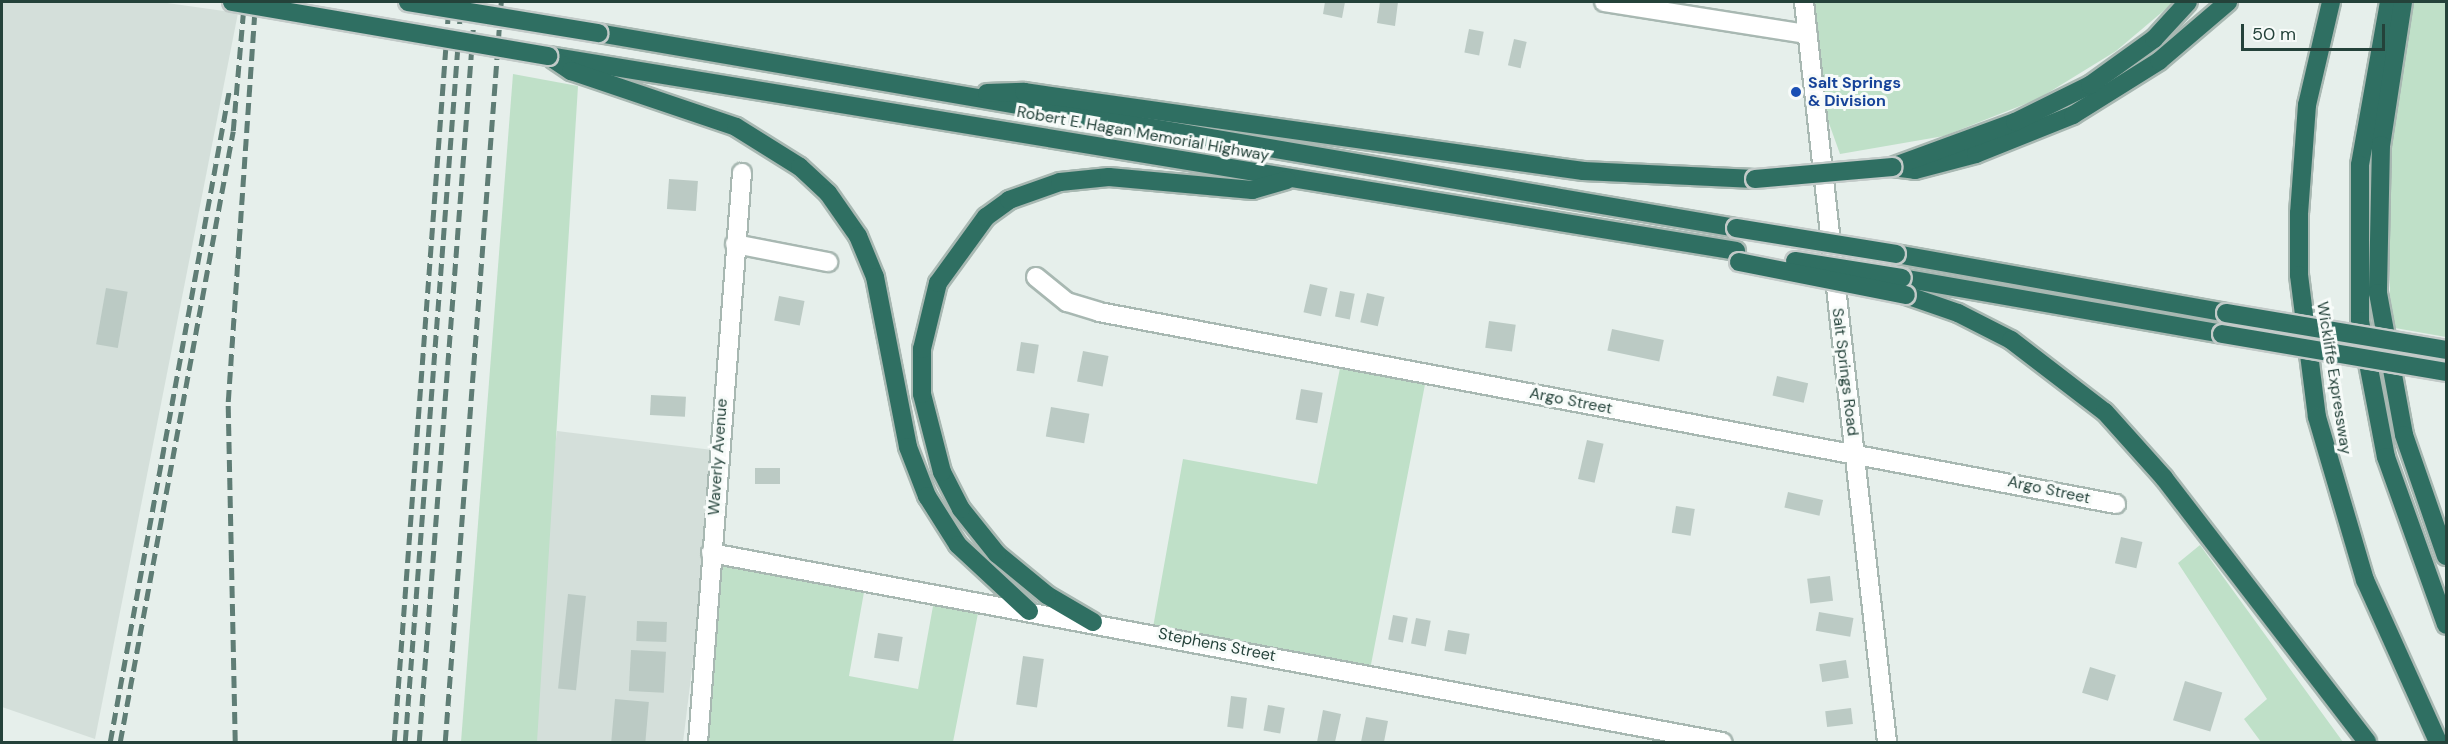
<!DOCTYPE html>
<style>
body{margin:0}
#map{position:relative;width:2448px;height:744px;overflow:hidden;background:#e6efeb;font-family:"DM Sans",sans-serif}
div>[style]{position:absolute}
.built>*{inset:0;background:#d4dfda;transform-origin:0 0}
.green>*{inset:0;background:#bfe0c8}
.building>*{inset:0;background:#bbcac4;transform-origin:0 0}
.roads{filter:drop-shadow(2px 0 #a8b8b2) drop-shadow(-2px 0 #a8b8b2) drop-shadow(0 2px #a8b8b2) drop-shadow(0 -2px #a8b8b2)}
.minor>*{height:18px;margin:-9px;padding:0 9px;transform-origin:9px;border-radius:9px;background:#fff}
.highway>*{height:18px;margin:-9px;padding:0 9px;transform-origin:9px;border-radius:9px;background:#2f6f62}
.rail>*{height:4.5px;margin-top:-2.25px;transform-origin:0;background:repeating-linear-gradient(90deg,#5f7d75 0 12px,transparent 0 18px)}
.bridges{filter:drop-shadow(2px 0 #c2cac8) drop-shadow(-2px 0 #c2cac8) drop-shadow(0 2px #c2cac8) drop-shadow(0 -2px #c2cac8)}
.highway-bridge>*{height:18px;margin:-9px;padding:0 9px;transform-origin:9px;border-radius:9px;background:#2f6f62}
.dots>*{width:16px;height:16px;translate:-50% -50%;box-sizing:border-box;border:3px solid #f7fbf9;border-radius:50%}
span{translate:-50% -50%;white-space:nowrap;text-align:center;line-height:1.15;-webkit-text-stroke:6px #f7fbf9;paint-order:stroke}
.transit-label{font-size:16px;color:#164399;font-weight:700}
.left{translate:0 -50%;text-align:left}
.street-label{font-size:16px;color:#24423a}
.frame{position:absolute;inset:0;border:3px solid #24423a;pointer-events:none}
.scale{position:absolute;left:2241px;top:24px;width:144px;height:27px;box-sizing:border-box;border:3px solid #24423a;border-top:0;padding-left:8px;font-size:18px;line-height:21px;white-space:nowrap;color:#24423a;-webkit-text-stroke:4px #f7fbf9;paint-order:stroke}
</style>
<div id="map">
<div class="built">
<i style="clip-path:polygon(2px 2px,160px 2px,238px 13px,95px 739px,2px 707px)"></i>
<i style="left:557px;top:431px;width:163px;height:312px;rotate:7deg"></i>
</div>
<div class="green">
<i style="clip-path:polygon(1804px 2px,2174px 2px,2116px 51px,2038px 99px,1944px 136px,1840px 154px,1816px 87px)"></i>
<i style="clip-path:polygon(2414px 2px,2446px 2px,2446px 337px,2395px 328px,2390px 296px,2390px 136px)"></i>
<i style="clip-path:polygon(513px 74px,578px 86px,537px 742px,461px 742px)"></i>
<i style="clip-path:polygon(1342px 358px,1427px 374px,1369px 675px,1152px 633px,1183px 459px,1317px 484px)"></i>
<i style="clip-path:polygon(2200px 545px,2343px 742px,2261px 742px,2244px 719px,2267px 699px,2178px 563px)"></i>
<i style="clip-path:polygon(711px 553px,866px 581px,849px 676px,918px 689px,935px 595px,980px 603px,953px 742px,698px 742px)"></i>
</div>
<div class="building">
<i style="clip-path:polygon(1325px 2px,1345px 2px,1342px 18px,1323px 14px)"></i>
<i style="clip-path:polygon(1380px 2px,1398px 2px,1395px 26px,1377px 23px)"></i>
<i style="left:1469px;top:29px;width:15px;height:24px;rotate:11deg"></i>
<i style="left:1514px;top:39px;width:13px;height:27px;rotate:13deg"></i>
<i style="left:669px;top:179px;width:29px;height:30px;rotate:4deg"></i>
<i style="left:1310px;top:284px;width:18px;height:29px;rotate:13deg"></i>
<i style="left:106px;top:288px;width:22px;height:57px;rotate:10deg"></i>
<i style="left:1340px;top:291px;width:15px;height:26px;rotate:11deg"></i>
<i style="left:1367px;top:293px;width:18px;height:30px;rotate:13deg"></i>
<i style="left:779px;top:296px;width:26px;height:25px;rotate:11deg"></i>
<i style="left:1489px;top:321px;width:27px;height:27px;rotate:8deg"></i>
<i style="left:1612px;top:329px;width:53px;height:22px;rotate:12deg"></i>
<i style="left:1021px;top:342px;width:18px;height:29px;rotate:9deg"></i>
<i style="left:1083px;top:351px;width:26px;height:31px;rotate:11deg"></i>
<i style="left:1777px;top:376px;width:32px;height:20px;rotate:13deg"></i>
<i style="left:1301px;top:389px;width:22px;height:31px;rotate:10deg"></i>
<i style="left:651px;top:395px;width:35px;height:20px;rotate:3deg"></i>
<i style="left:1051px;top:407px;width:39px;height:30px;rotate:10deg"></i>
<i style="left:1587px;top:440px;width:17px;height:40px;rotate:13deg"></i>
<i style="left:755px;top:468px;width:25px;height:16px"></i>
<i style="left:1788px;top:492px;width:36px;height:16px;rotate:13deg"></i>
<i style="left:1676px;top:506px;width:19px;height:27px;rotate:9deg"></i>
<i style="left:2121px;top:537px;width:22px;height:27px;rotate:13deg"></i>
<i style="left:1830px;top:576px;width:25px;height:23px;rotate:83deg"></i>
<i style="left:568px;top:594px;width:18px;height:95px;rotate:6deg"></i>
<i style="left:1819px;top:612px;width:35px;height:19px;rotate:10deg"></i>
<i style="left:1393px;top:615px;width:15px;height:25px;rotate:11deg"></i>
<i style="left:1416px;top:618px;width:15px;height:26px;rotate:11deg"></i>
<i style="left:637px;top:621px;width:30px;height:20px;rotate:2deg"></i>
<i style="left:1448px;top:630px;width:22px;height:21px;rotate:10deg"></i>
<i style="left:878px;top:633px;width:25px;height:25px;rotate:9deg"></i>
<i style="left:631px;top:650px;width:35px;height:41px;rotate:3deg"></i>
<i style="left:1023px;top:656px;width:21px;height:49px;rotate:8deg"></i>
<i style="left:1846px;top:660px;width:18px;height:27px;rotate:81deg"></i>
<i style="left:2090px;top:667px;width:27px;height:27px;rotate:17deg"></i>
<i style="left:2185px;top:681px;width:39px;height:41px;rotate:17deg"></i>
<i style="left:1231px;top:696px;width:16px;height:31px;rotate:7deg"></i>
<i style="left:615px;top:699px;width:34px;height:43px;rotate:5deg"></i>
<i style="left:1268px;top:705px;width:17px;height:26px;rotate:10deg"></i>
<i style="left:1851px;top:708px;width:16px;height:26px;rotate:83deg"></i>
<i style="clip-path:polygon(1323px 710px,1341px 714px,1335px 742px,1317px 742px)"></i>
<i style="clip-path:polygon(1366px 717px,1388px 721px,1384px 742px,1361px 742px)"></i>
</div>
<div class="roads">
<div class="minor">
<i style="left:1604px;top:2px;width:206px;rotate:9deg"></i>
<i style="left:1804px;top:2px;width:745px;rotate:83.6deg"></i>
<i style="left:735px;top:244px;width:95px;rotate:11deg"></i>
<i style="left:1036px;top:277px;width:40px;rotate:39deg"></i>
<i style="left:1067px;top:302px;width:34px;rotate:17deg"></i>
<i style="left:1099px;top:312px;width:1035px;rotate:10.69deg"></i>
<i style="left:711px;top:553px;width:1029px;rotate:10.59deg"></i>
<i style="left:698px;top:742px;width:571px;rotate:-85.58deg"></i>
</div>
<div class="highway">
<i style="left:2331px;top:2px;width:106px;rotate:103.1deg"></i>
<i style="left:2307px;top:105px;width:108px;rotate:94.2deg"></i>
<i style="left:2299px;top:213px;width:62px;rotate:90deg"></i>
<i style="left:2299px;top:275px;width:143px;rotate:82.8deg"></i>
<i style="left:2317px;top:417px;width:170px;rotate:73.6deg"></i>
<i style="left:2365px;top:580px;width:178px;rotate:65.7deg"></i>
<i style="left:2389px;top:2px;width:166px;rotate:100.1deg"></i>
<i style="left:2360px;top:165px;width:156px;rotate:90deg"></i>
<i style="left:2360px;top:321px;width:138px;rotate:79.2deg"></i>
<i style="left:2386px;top:457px;width:178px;rotate:70.3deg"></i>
<i style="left:2403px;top:2px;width:145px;rotate:98.7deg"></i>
<i style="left:2381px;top:145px;width:148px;rotate:91.2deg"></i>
<i style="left:2378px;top:293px;width:144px;rotate:79.6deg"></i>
<i style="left:2404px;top:435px;width:128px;rotate:70.9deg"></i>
<i style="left:598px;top:33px;width:1155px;rotate:9.72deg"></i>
<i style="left:548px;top:56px;width:1204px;rotate:9.32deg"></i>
<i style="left:553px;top:59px;width:22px;rotate:34deg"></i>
<i style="left:571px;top:71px;width:174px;rotate:18.7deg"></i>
<i style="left:736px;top:127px;width:75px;rotate:32deg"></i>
<i style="left:800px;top:167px;width:38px;rotate:43deg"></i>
<i style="left:828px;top:193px;width:52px;rotate:55.1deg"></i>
<i style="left:858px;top:236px;width:44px;rotate:67.5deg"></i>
<i style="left:875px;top:277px;width:173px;rotate:79deg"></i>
<i style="left:908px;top:447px;width:53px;rotate:68.8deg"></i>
<i style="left:927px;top:496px;width:58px;rotate:57.7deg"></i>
<i style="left:958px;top:545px;width:97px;rotate:42.9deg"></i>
<i style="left:987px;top:93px;width:37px;rotate:-2deg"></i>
<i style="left:1024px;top:92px;width:565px;rotate:8.04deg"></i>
<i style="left:1583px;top:171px;width:172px;rotate:2.7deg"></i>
<i style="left:1892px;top:167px;width:23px;rotate:7deg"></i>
<i style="left:1915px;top:170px;width:63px;rotate:-14.7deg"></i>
<i style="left:1976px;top:154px;width:105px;rotate:-21.9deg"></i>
<i style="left:2073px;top:115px;width:102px;rotate:-32.1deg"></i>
<i style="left:2159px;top:61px;width:91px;rotate:-40.5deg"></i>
<i style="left:1892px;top:167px;width:131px;rotate:-20.1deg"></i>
<i style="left:2015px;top:122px;width:84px;rotate:-26.3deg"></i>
<i style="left:2090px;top:85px;width:79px;rotate:-35.7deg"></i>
<i style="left:2154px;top:39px;width:50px;rotate:-47.4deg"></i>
<i style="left:1896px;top:254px;width:335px;rotate:10.1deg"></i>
<i style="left:1902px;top:278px;width:325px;rotate:9.9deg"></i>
<i style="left:1906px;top:295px;width:55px;rotate:19.1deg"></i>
<i style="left:1958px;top:313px;width:59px;rotate:27deg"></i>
<i style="left:2011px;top:340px;width:118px;rotate:37.5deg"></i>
<i style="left:2105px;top:412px;width:89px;rotate:48.2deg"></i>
<i style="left:2164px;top:478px;width:333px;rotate:52.4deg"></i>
<i style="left:1093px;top:622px;width:53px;rotate:-149.6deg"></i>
<i style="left:1047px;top:595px;width:65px;rotate:-140.6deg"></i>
<i style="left:997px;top:554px;width:58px;rotate:-128.7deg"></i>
<i style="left:961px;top:509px;width:42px;rotate:-117.2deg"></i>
<i style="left:942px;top:472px;width:81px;rotate:-104.4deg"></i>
<i style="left:922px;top:394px;width:45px;rotate:-90deg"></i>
<i style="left:922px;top:349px;width:68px;rotate:-76.4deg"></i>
<i style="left:938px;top:283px;width:82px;rotate:-54deg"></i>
<i style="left:986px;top:217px;width:29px;rotate:-36deg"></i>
<i style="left:1009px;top:200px;width:54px;rotate:-19.4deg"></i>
<i style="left:1060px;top:182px;width:49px;rotate:-5.8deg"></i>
<i style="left:1109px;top:177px;width:144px;rotate:5.2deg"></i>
<i style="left:1252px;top:190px;width:36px;rotate:-16deg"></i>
</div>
</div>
<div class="rail">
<i style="left:110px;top:742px;width:662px;rotate:-79.64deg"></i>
<i style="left:120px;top:742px;width:621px;rotate:-79.52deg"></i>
<i style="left:233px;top:131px;width:129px;rotate:-85.1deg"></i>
<i style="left:235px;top:742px;width:340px;rotate:-91.2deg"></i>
<i style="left:228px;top:402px;width:401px;rotate:-86.1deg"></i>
<i style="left:394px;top:742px;width:742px;rotate:-85.75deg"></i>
<i style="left:405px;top:742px;width:742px;rotate:-85.67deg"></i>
<i style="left:419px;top:742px;width:742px;rotate:-85.67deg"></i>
<i style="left:445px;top:742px;width:742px;rotate:-85.67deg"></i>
</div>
<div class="bridges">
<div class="highway-bridge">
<i style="left:232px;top:2px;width:321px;rotate:9.7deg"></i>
<i style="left:408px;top:2px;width:193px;rotate:9.3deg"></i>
<i style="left:1755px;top:179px;width:138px;rotate:-5deg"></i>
<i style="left:1736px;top:228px;width:162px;rotate:9.2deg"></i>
<i style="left:1795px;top:261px;width:108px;rotate:9deg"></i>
<i style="left:1739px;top:262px;width:170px;rotate:11.2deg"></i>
<i style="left:2226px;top:313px;width:223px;rotate:9.5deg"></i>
<i style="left:2222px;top:334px;width:227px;rotate:9.6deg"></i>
</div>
</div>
<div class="dots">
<i style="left:1796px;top:92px;background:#1a4fb4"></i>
</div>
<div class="transit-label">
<span class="left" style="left:1808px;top:92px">Salt Springs<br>&amp; Division</span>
</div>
<div class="street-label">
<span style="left:1143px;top:134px;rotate:10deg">Robert E. Hagan Memorial Highway</span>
<span style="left:1845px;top:372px;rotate:83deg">Salt Springs Road</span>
<span style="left:2334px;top:378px;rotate:81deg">Wickliffe Expressway</span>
<span style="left:1571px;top:401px;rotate:11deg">Argo Street</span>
<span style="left:718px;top:457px;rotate:-86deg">Waverly Avenue</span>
<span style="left:2049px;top:490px;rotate:12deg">Argo Street</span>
<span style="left:1217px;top:645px;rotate:11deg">Stephens Street</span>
</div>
<div class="frame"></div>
<div class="scale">50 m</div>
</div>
